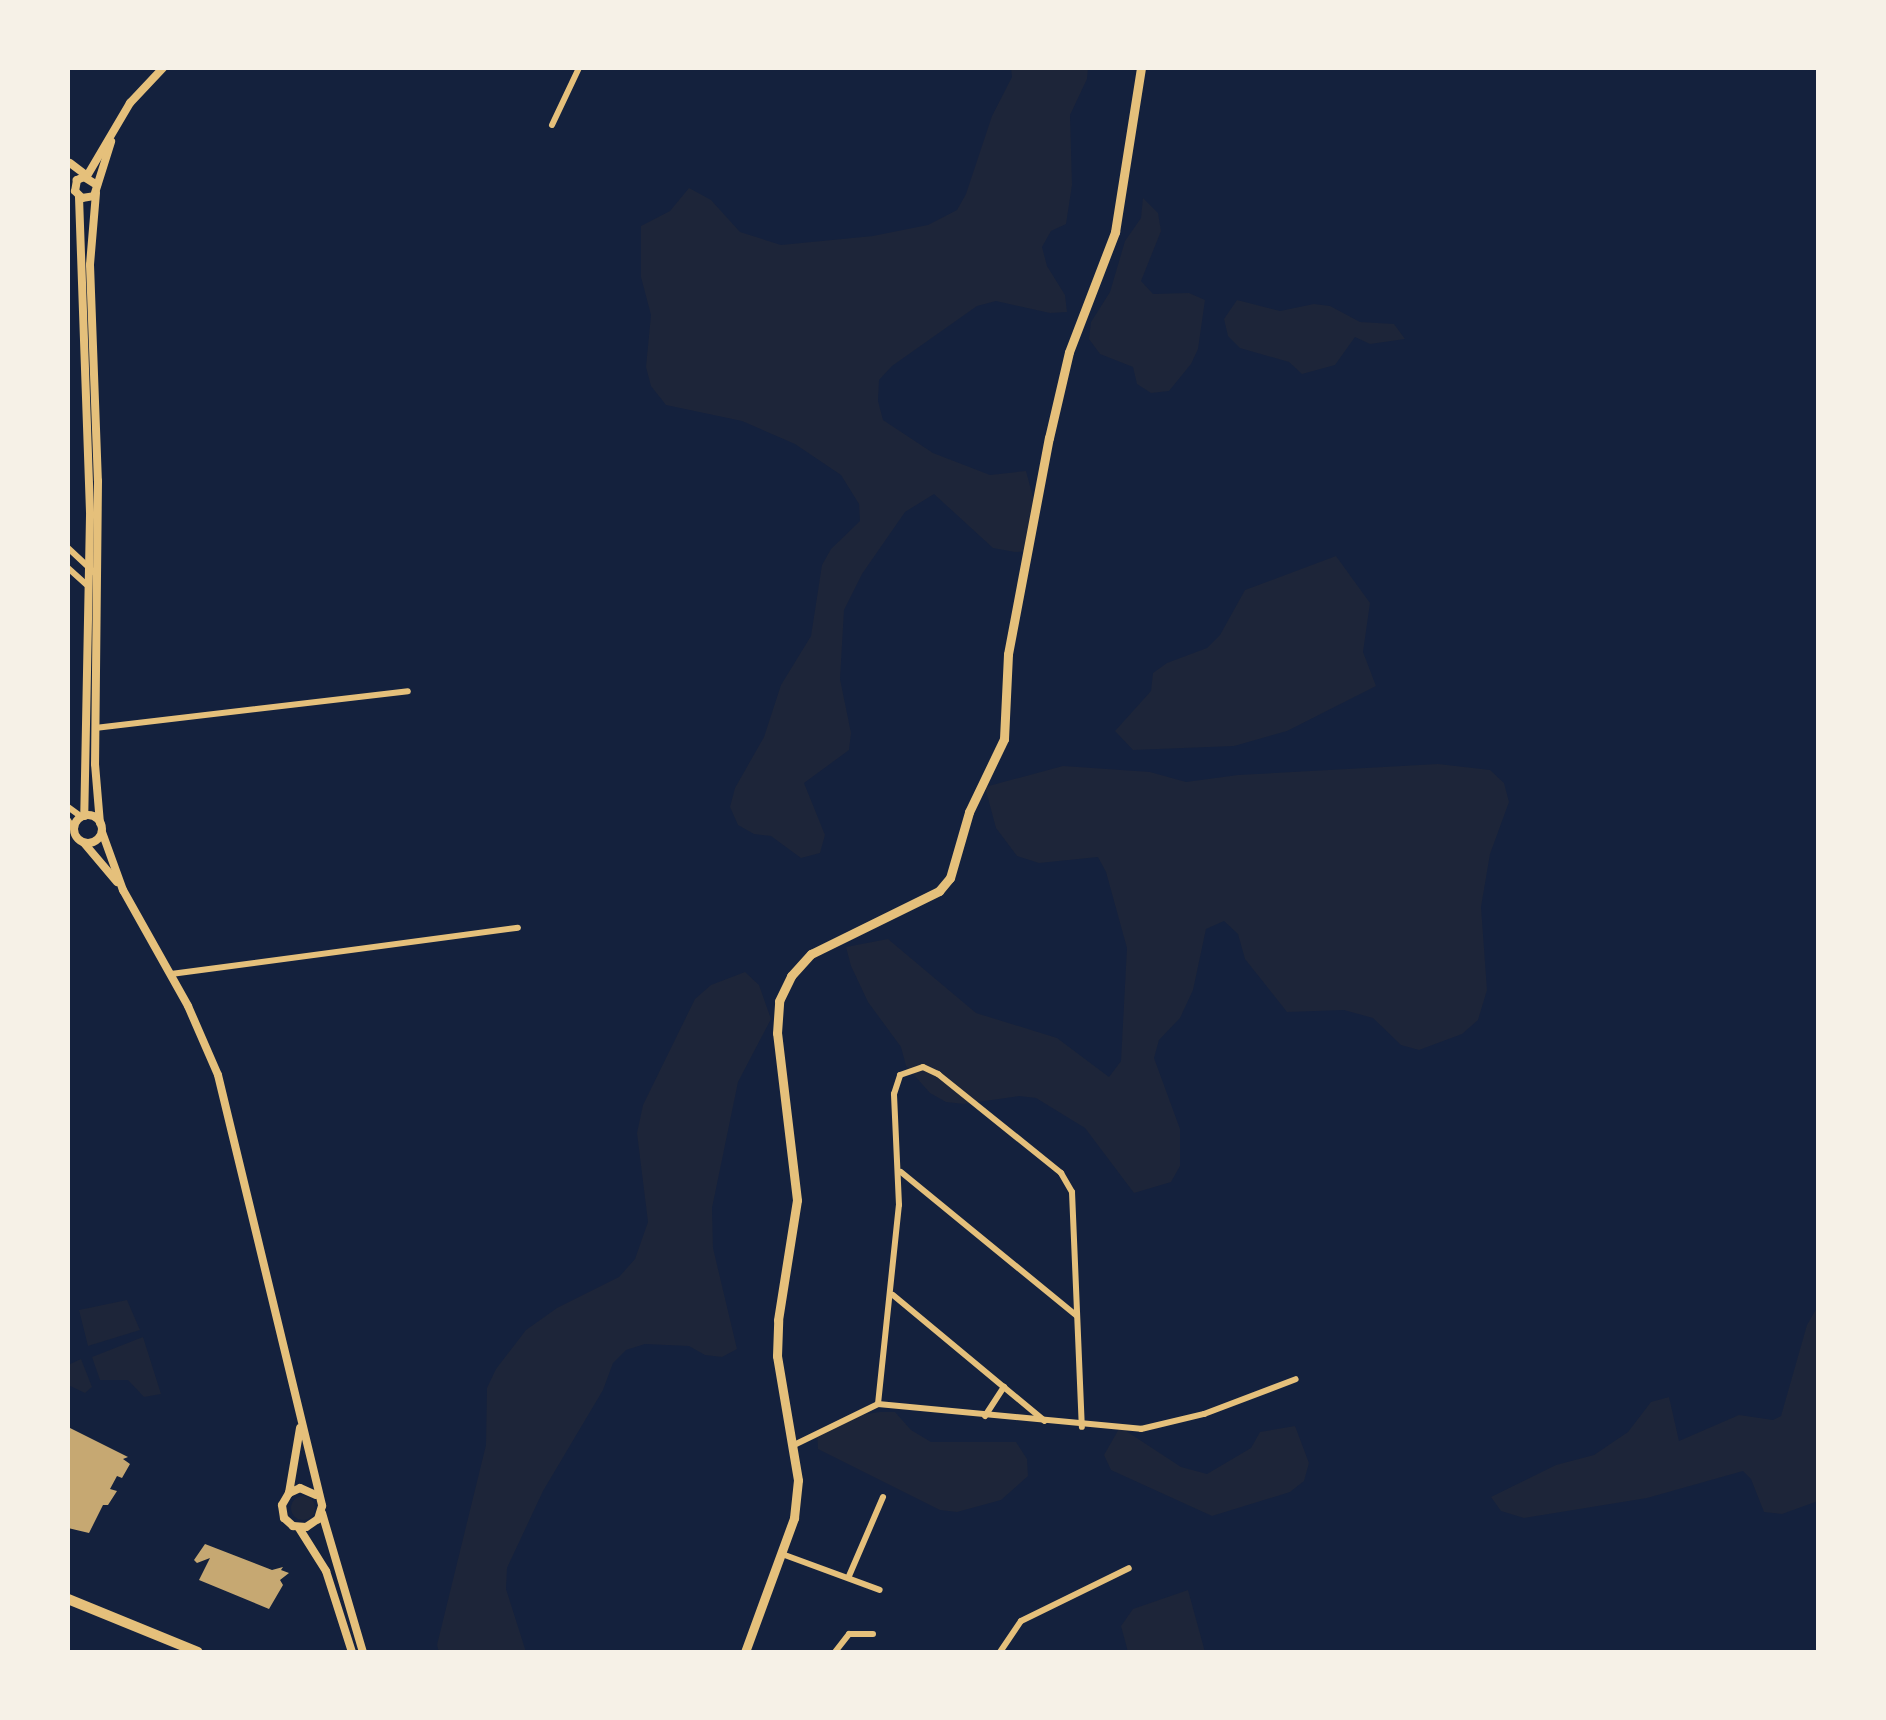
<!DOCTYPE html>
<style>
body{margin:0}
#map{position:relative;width:1886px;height:1720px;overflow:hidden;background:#14213d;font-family:Inter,sans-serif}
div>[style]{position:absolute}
.green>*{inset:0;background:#1d2539}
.round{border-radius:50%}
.building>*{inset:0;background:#c6a872}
.minor>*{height:6px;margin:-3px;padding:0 3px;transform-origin:3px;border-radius:3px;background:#e5c07b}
.tertiary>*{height:8px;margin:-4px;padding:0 4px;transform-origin:4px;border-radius:4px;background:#e5c07b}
.tertiary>.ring{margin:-4px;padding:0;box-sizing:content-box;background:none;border:8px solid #e5c07b;border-radius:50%}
.secondary>*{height:9px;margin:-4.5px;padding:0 4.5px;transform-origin:4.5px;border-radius:4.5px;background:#e5c07b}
.primary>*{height:10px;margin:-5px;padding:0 5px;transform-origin:5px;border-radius:5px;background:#e5c07b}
span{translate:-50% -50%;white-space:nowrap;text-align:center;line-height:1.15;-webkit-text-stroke:9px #f6f1e7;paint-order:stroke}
.frame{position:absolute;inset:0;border:70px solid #f6f1e7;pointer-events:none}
</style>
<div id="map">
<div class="green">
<i style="clip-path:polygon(1011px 68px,1088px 68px,1087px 79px,1070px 115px,1072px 185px,1066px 224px,1051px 231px,1042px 247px,1047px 266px,1065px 295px,1067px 312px,1050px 313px,996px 301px,977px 306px,892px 366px,879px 380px,878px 401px,883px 420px,933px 453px,990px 475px,1026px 471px,1037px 512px,1036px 533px,1031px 551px,1015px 552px,993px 548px,934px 494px,905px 512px,862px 574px,844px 610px,840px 679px,851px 733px,849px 750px,804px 783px,825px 835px,820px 853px,801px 858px,771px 836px,754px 834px,738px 825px,730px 807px,735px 788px,764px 737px,781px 685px,811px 636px,822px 565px,831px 549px,860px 521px,859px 504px,841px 475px,795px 444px,742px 421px,666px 405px,651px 386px,646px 367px,651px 315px,641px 277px,641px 226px,670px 211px,689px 188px,711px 200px,740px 232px,781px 245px,873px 236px,928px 225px,957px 210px,966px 194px,992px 116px,1012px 77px)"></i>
<i style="clip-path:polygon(1143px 198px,1158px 213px,1161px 231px,1141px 281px,1153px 294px,1189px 293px,1205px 300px,1198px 349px,1191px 364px,1169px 391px,1151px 393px,1137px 384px,1133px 367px,1100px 354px,1089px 339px,1091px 322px,1110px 292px,1125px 241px,1141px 218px)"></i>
<i style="clip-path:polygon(1237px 300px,1280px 311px,1314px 304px,1330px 306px,1360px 322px,1394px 324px,1405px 339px,1370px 344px,1355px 337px,1335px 365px,1302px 374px,1289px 362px,1240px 348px,1228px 336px,1224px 319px)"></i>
<i style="clip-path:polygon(1336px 556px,1370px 603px,1363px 652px,1376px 686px,1287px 731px,1234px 746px,1133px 750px,1115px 731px,1151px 691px,1153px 673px,1167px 663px,1207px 648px,1220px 635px,1245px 590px)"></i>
<i style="clip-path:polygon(1438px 764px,1490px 770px,1504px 783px,1509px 802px,1490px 854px,1481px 907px,1487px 990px,1478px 1020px,1462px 1034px,1419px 1050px,1401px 1045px,1373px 1018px,1344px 1010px,1287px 1012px,1245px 959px,1238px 934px,1224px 921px,1206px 929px,1193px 990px,1180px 1018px,1159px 1040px,1154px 1058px,1180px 1129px,1180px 1166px,1171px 1182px,1134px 1193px,1085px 1128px,1036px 1098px,1019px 1096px,964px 1104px,946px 1102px,930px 1093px,906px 1066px,901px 1047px,868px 1002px,851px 966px,846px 947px,888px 939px,976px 1013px,1057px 1038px,1109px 1077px,1121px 1061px,1127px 948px,1106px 872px,1098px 857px,1039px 863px,1017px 856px,996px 828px,985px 787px,1063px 766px,1150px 772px,1186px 782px,1238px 775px)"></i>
<i style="clip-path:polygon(745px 972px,759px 985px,771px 1019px,738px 1082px,712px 1208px,713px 1248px,737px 1349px,722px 1357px,705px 1355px,689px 1346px,645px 1344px,626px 1350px,613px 1363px,603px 1390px,543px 1491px,507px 1568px,506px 1589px,526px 1652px,439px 1652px,437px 1645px,486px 1445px,487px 1388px,496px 1369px,526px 1330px,557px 1308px,619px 1277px,635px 1259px,648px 1222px,637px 1133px,643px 1105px,695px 999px,711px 985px)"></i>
<i style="clip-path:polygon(127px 1300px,140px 1330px,88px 1346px,79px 1310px)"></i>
<i style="clip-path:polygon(1818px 1306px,1818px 1501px,1782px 1514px,1764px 1512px,1751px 1479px,1743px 1471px,1647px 1498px,1524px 1518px,1501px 1511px,1491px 1497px,1556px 1465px,1594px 1455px,1628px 1432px,1651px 1402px,1669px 1397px,1679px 1441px,1739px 1415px,1773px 1420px,1781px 1416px,1807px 1325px)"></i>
<i style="clip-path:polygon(143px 1337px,161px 1394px,144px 1397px,128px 1380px,100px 1380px,92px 1357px)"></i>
<i style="clip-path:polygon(81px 1359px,92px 1387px,85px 1393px,68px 1385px,68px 1365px)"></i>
<i style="clip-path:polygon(879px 1412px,895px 1412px,911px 1430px,931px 1442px,1016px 1442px,1027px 1459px,1028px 1476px,1001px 1500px,957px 1512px,940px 1510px,818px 1449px,817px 1432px,850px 1417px)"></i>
<i style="clip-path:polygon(1295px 1426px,1309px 1463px,1304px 1481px,1290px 1492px,1212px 1516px,1111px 1470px,1104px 1455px,1120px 1427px,1181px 1467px,1207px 1474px,1251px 1448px,1260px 1432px)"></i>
<i class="round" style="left:291px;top:1496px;width:24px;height:24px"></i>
<i style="clip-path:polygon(1188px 1590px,1205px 1652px,1128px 1652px,1121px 1626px,1133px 1609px)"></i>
</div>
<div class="building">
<i style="clip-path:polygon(68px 1427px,128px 1457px,123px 1459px,130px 1464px,122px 1478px,117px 1476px,110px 1489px,117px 1491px,108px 1505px,103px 1505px,89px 1533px,68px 1528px)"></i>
<i style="clip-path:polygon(205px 1544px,272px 1570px,283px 1567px,281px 1570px,289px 1573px,280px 1580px,283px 1585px,269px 1609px,199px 1580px,210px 1558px,197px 1563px,194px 1560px)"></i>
</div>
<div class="minor">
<i style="left:552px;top:125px;width:63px;rotate:-64.7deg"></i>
<i style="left:68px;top:548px;width:40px;rotate:43deg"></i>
<i style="left:68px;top:568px;width:28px;rotate:42deg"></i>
<i style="left:95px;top:728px;width:315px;rotate:-6.7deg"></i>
<i style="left:68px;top:807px;width:17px;rotate:36deg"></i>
<i style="left:68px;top:820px;width:13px;rotate:58deg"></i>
<i style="left:171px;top:974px;width:350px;rotate:-7.6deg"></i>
<i style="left:901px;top:1172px;width:227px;rotate:39.3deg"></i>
<i style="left:893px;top:1295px;width:197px;rotate:39.7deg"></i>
<i style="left:878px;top:1404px;width:264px;rotate:5.4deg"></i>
<i style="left:1141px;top:1429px;width:65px;rotate:-13.4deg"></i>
<i style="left:1204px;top:1414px;width:98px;rotate:-20.8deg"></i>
<i style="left:985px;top:1416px;width:35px;rotate:-57deg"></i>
<i style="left:794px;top:1445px;width:93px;rotate:-26deg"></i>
<i style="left:878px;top:1404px;width:200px;rotate:-84deg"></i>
<i style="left:899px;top:1205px;width:111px;rotate:-92.6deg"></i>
<i style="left:894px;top:1094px;width:20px;rotate:-72deg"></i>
<i style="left:900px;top:1075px;width:24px;rotate:-19deg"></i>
<i style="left:923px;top:1067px;width:17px;rotate:25deg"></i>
<i style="left:938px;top:1074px;width:158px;rotate:38.8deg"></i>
<i style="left:1061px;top:1173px;width:22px;rotate:60deg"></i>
<i style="left:1072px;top:1192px;width:235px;rotate:87.6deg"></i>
<i style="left:782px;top:1554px;width:104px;rotate:20.2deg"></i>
<i style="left:849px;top:1576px;width:86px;rotate:-66.7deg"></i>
<i style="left:835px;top:1652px;width:23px;rotate:-52deg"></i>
<i style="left:849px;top:1634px;width:24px"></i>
<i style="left:1000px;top:1652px;width:37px;rotate:-56deg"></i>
<i style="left:1021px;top:1621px;width:120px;rotate:-26.1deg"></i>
</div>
<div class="tertiary">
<i style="left:70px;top:163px;width:21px;rotate:37deg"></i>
<i style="left:87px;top:176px;width:85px;rotate:-59.5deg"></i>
<i style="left:130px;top:103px;width:48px;rotate:-46.7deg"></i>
<i style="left:97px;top:185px;width:15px;rotate:-148deg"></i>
<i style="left:84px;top:177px;width:8px;rotate:157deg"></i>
<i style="left:77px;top:180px;width:11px;rotate:100deg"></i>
<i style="left:75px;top:191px;width:10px;rotate:45deg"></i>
<i style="left:82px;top:198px;width:12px;rotate:-9deg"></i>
<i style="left:94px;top:196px;width:57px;rotate:-72.5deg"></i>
<i style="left:96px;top:193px;width:72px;rotate:94.8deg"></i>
<i style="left:90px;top:265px;width:216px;rotate:87.9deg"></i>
<i style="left:98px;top:481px;width:283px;rotate:90.6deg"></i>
<i style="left:95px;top:764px;width:59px;rotate:85.2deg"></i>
<i style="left:79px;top:197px;width:319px;rotate:88deg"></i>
<i style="left:90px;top:516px;width:300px;rotate:91.1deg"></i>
<i class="ring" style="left:74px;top:815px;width:20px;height:20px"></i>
<i style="left:102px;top:832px;width:62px;rotate:70.1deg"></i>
<i style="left:123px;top:890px;width:133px;rotate:60.7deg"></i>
<i style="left:188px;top:1006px;width:75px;rotate:66.5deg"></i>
<i style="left:218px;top:1075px;width:443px;rotate:76.4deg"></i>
<i style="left:322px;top:1506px;width:14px;rotate:107deg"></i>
<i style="left:318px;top:1519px;width:14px;rotate:146deg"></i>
<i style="left:306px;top:1527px;width:13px;rotate:-176deg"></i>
<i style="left:293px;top:1526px;width:12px;rotate:-138deg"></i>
<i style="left:284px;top:1518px;width:13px;rotate:-99deg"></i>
<i style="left:282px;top:1505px;width:14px;rotate:-60deg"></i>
<i style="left:289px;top:1493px;width:12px;rotate:-24deg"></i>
<i style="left:300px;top:1488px;width:17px;rotate:24deg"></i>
<i style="left:84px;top:843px;width:51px;rotate:49.8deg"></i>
<i style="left:289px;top:1493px;width:66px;rotate:-80.4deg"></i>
<i style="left:322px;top:1513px;width:145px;rotate:73.6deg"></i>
<i style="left:299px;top:1528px;width:51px;rotate:57.9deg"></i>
<i style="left:326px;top:1571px;width:85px;rotate:72.2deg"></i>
</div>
<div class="secondary">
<i style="left:745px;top:1652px;width:143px;rotate:-69.9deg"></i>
<i style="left:794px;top:1518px;width:38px;rotate:-84deg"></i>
<i style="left:798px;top:1480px;width:126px;rotate:-99.6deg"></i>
<i style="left:777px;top:1356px;width:36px;rotate:-88deg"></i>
<i style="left:778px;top:1320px;width:121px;rotate:-81deg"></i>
<i style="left:797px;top:1200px;width:168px;rotate:-96.8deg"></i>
<i style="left:777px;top:1033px;width:32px;rotate:-86deg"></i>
<i style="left:779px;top:1001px;width:28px;rotate:-64deg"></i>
<i style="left:791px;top:976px;width:30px;rotate:-48deg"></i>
<i style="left:811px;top:954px;width:143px;rotate:-26.2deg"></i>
<i style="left:939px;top:891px;width:17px;rotate:-50deg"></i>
<i style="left:950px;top:878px;width:69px;rotate:-73.9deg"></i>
<i style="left:969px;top:812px;width:81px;rotate:-64.4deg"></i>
<i style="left:1004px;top:739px;width:85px;rotate:-87.3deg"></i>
<i style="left:1008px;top:654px;width:220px;rotate:-79.3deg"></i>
<i style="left:1049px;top:438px;width:88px;rotate:-76.9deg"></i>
<i style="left:1069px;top:352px;width:129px;rotate:-69deg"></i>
<i style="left:1115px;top:232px;width:166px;rotate:-81deg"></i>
</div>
<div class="primary">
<i style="left:68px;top:1599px;width:140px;rotate:22.2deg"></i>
</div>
<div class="frame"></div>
</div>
